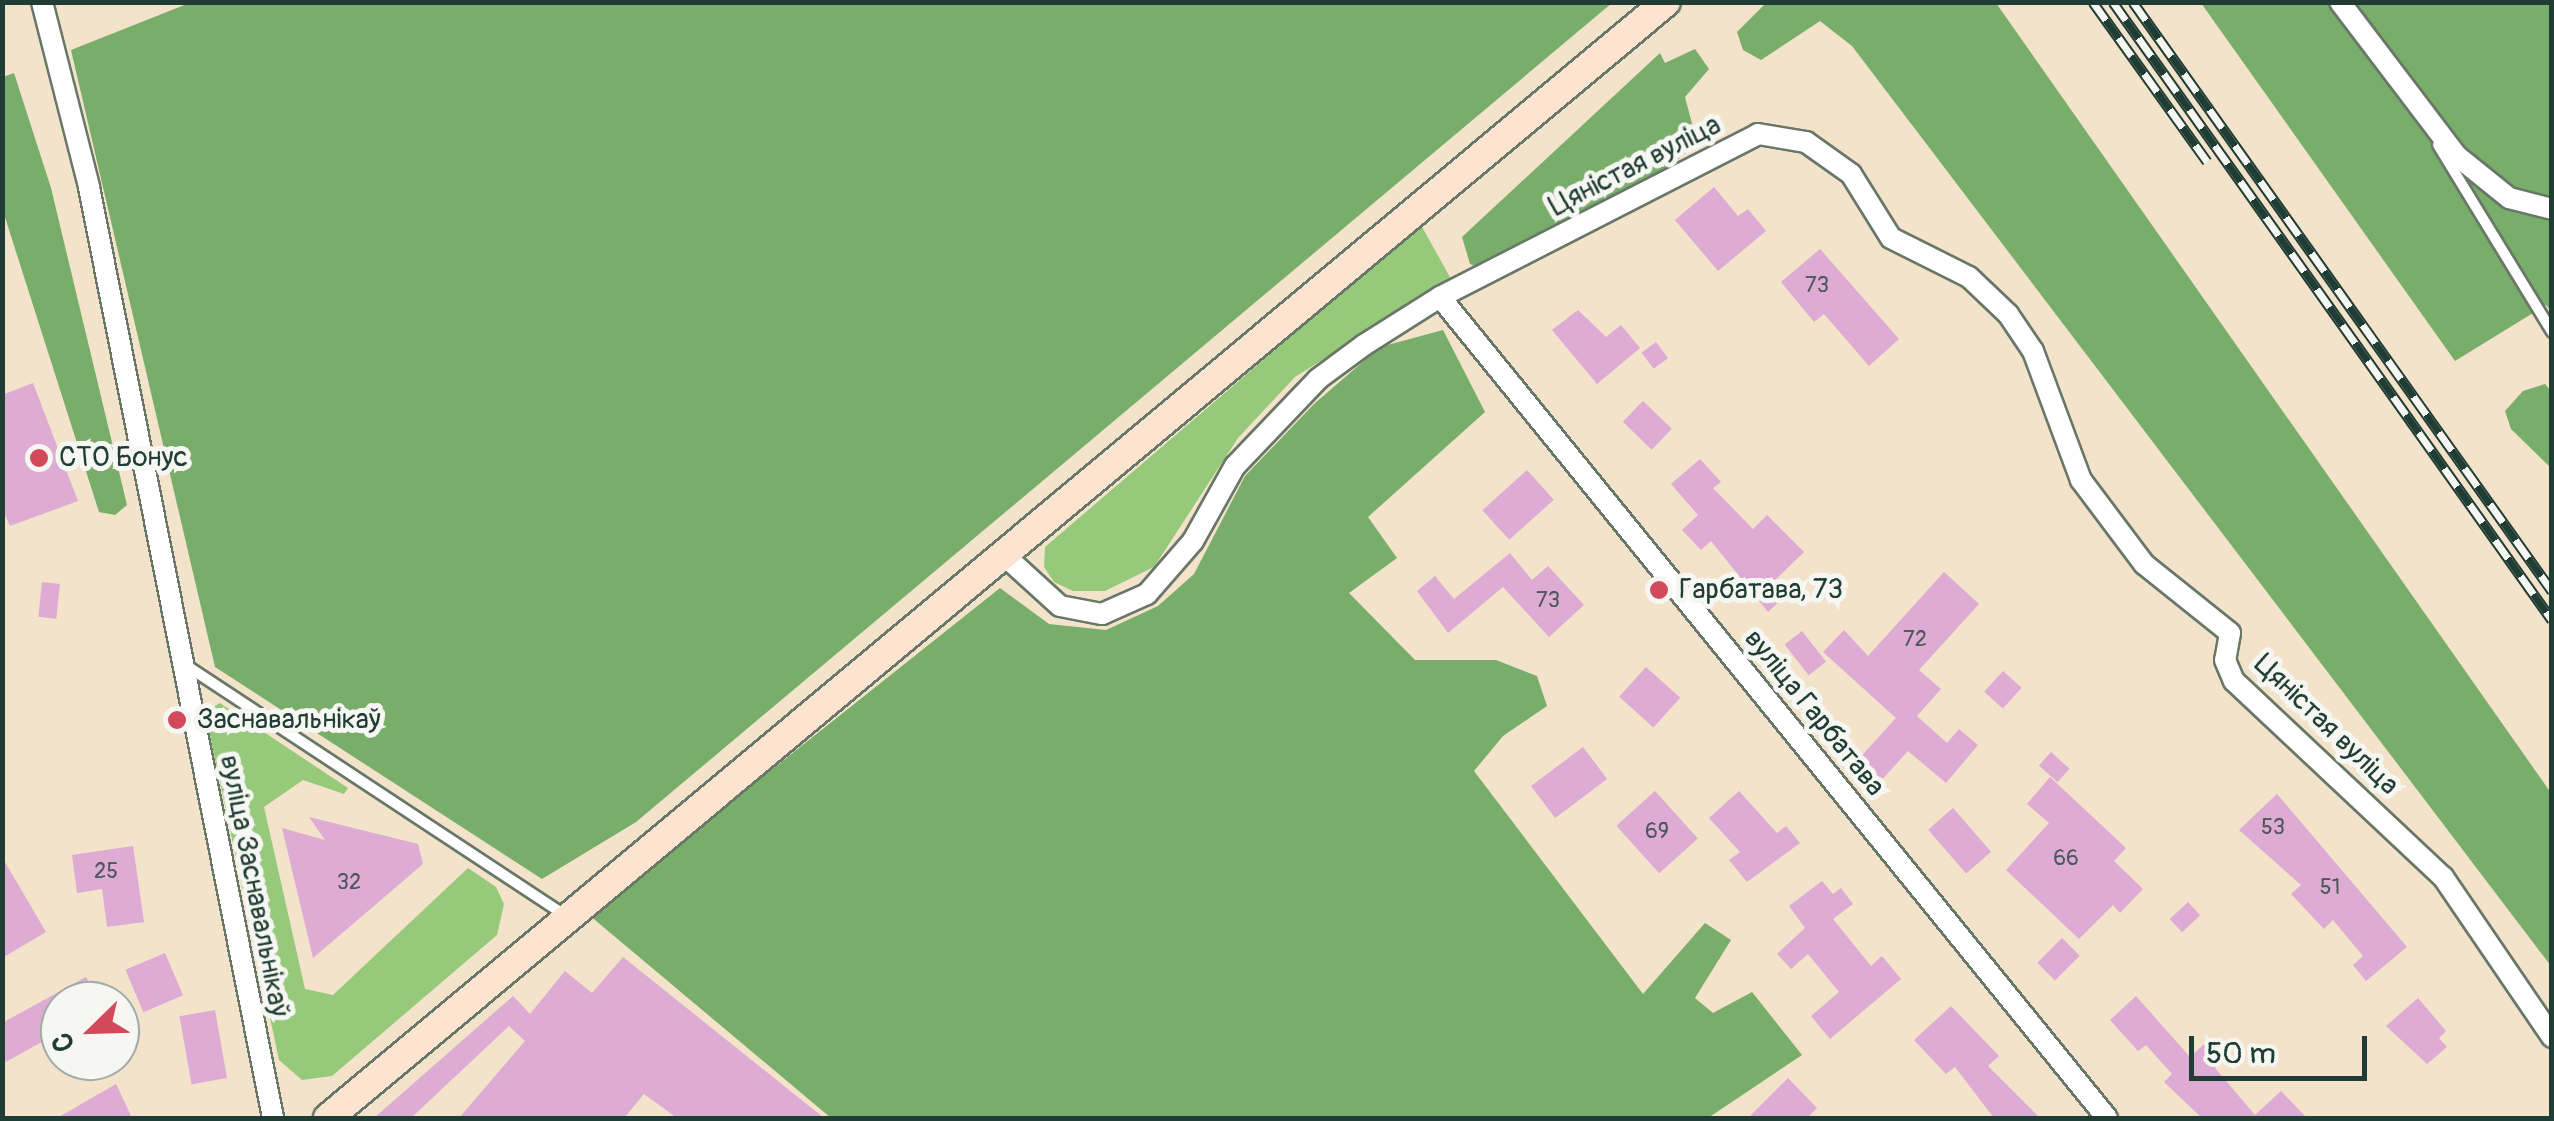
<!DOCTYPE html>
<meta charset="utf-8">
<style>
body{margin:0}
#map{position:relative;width:2554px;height:1121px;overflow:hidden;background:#f2e3ca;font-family:Pangolin,sans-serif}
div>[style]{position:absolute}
.green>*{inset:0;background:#96c97a}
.forest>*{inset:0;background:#78ad6a}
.building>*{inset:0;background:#ddabd3;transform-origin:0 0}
.roads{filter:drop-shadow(2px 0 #697768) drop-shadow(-2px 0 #697768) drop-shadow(0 2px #697768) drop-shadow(0 -2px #697768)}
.lane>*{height:10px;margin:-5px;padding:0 5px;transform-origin:5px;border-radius:5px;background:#fff}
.street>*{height:20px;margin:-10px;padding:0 10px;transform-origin:10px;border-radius:10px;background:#fff}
.secondary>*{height:28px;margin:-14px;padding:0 14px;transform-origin:14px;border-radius:14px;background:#fde4d1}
.rail>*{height:11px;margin-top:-5.5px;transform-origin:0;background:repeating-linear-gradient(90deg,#f6f6f2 0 22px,#1f3d34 0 44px);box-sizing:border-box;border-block:2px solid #1f3d34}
.dots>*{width:28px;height:28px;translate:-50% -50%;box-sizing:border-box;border:5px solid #f6f6f2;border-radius:50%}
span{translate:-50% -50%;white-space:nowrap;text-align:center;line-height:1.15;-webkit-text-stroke:10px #f6f6f2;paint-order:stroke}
.number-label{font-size:22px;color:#4e585c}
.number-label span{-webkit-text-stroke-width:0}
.street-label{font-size:28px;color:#1f3d34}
.poi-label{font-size:28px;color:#1f3d34}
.left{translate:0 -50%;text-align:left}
.frame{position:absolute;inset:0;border:5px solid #1f3d34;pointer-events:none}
.north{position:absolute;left:40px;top:981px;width:100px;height:100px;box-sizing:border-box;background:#f6f6f2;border:2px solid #a0aca6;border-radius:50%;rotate:247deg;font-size:28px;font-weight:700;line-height:40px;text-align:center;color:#1f3d34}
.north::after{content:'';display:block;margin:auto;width:35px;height:45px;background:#d1495b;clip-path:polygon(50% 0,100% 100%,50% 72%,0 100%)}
.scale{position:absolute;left:2189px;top:1036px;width:178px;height:45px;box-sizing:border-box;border:5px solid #1f3d34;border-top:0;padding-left:12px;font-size:30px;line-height:35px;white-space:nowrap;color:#1f3d34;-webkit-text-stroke:8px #f6f6f2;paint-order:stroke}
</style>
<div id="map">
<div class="green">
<i style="clip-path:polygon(1421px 225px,1451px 279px,1295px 377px,1238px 438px,1154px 567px,1105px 591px,1073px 591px,1054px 582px,1044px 567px,1045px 547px)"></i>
<i style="clip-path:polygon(220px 703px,348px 788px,344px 794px,303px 780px,264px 807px,305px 989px,333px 995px,468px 868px,496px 887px,504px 904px,497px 935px,332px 1076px,302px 1080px,279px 1060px,205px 712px)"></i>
</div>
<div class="forest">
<i style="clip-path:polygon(192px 2px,1612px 2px,1612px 3px,636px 822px,542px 879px,215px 667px,71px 50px)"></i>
<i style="clip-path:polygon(1766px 3px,1996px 3px,2551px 793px,2551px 966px,1852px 46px,1820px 21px,1761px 60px,1743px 50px,1737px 32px)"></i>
<i style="clip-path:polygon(2201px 3px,2551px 3px,2551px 311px,2546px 305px,2455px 361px)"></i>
<i style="clip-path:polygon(1695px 49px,1709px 69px,1685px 97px,1697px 142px,1659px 177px,1483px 270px,1470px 264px,1462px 237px,1660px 53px,1665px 63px)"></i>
<i style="clip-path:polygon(14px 73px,51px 188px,127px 505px,115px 515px,99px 512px,3px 211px,3px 77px)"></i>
<i style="clip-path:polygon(1443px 330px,1485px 412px,1368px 517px,1397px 558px,1349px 593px,1415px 660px,1496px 660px,1537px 676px,1547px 706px,1503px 736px,1474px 771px,1643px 994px,1705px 923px,1731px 940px,1695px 998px,1713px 1013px,1752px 992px,1802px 1055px,1708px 1118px,831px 1118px,589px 915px,1000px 588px,1049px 624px,1106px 630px,1158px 606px,1194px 574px,1245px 476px,1314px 404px,1380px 347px)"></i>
<i style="clip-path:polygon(2545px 384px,2551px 391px,2551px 468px,2511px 429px,2505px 411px,2523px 391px)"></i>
</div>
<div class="building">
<i style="clip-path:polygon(1714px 187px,1738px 216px,1748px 209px,1766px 231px,1718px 271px,1675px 220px)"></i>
<i style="clip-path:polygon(1820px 249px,1899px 339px,1869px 366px,1824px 314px,1814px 322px,1781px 282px)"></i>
<i style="clip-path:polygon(1578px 310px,1606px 337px,1621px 325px,1640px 348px,1597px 384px,1552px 330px)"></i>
<i style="left:1656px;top:342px;width:20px;height:18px;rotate:53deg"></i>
<i style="clip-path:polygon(33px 383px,78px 501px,10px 526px,2px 508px,2px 395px)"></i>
<i style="left:1643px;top:401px;width:40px;height:29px;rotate:44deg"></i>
<i style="clip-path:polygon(1700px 459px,1721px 482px,1713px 488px,1753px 529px,1767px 515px,1804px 552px,1772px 583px,1785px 596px,1768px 612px,1711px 541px,1701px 550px,1682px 530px,1698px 515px,1671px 484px)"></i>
<i style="left:1527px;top:470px;width:40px;height:60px;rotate:48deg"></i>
<i style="clip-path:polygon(1510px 553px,1532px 580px,1548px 566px,1584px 605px,1549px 637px,1503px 587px,1448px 633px,1417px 591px,1435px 576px,1454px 599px)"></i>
<i style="clip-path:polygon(1944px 572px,1979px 604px,1919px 670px,1941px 689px,1917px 716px,1947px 743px,1959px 729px,1978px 745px,1946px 783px,1908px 751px,1878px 784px,1855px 763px,1896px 718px,1823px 652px,1844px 630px,1868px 656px)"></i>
<i style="left:42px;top:582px;width:18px;height:35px;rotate:6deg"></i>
<i style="left:1802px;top:631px;width:39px;height:22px;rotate:52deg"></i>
<i style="left:1646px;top:667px;width:46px;height:40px;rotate:42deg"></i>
<i style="left:2003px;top:671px;width:25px;height:28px;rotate:42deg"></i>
<i style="left:1583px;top:747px;width:40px;height:65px;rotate:53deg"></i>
<i style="left:2051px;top:752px;width:25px;height:18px;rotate:42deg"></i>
<i style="clip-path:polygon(2050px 777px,2126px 848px,2114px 861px,2143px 889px,2120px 913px,2113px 905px,2079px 939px,2006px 870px,2049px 823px,2027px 804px)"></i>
<i style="left:1655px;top:791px;width:64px;height:52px;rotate:48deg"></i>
<i style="clip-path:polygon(1739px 791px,1777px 833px,1786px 826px,1800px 843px,1747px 882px,1729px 860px,1740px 852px,1709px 818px)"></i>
<i style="clip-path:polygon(2277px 794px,2407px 947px,2366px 981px,2353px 965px,2363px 956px,2333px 920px,2324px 929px,2291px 894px,2301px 885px,2239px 830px)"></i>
<i style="left:1953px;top:808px;width:58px;height:33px;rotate:49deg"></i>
<i style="clip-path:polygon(309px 817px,418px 844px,423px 864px,313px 958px,282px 828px,325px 840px)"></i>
<i style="clip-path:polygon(133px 846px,144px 922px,107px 927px,102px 889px,77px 893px,72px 855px)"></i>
<i style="clip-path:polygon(2px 857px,46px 932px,2px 958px)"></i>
<i style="clip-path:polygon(1822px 881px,1833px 894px,1841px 888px,1853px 904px,1833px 919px,1871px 966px,1882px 956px,1901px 979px,1830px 1039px,1811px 1016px,1839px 992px,1808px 954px,1791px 969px,1777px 954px,1805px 928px,1789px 906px)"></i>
<i style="left:2188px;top:902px;width:18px;height:25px;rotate:47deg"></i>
<i style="left:2062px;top:938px;width:25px;height:35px;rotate:45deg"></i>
<i style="left:165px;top:953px;width:46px;height:43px;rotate:67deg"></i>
<i style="clip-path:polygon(623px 957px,824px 1118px,677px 1118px,644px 1094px,624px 1118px,459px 1118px,525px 1041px,509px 1026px,411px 1118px,374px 1118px,513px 996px,530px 1014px,565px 971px,592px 993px)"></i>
<i style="clip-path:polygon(86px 977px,100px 1001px,60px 1001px,60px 1032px,2px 1064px,2px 1023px)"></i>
<i style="clip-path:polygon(2136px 996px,2190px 1057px,2210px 1039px,2226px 1057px,2215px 1068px,2255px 1115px,2281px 1091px,2307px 1118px,2202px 1118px,2164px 1082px,2172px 1074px,2146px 1045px,2138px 1051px,2110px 1020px)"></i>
<i style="clip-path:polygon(2418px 998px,2446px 1031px,2439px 1038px,2447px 1047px,2427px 1064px,2386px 1026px)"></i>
<i style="clip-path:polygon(1951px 1006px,1999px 1056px,1988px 1066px,2040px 1118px,1994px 1118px,1955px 1067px,1946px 1074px,1914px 1040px)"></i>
<i style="left:215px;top:1010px;width:69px;height:36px;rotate:80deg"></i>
<i style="clip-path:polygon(1788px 1078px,1817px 1108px,1807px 1118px,1748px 1118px)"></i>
<i style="clip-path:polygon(116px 1084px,132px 1118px,57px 1118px)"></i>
</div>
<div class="roads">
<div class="lane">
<i style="left:2438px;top:145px;width:219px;rotate:58.6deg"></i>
<i style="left:187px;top:666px;width:453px;rotate:33.4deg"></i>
</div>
<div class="street">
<i style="left:42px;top:2px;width:191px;rotate:75.7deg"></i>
<i style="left:89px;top:187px;width:949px;rotate:78.82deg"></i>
<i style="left:2340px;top:2px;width:193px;rotate:52.8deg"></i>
<i style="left:2457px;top:156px;width:67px;rotate:38.9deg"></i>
<i style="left:2509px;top:198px;width:44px;rotate:14.3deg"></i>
<i style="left:1440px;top:297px;width:1058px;rotate:50.91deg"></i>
<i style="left:1005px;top:556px;width:74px;rotate:42.3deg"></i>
<i style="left:1060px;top:606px;width:43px;rotate:10.8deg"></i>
<i style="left:1102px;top:614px;width:49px;rotate:-24deg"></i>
<i style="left:1147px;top:594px;width:70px;rotate:-49deg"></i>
<i style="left:1193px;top:541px;width:86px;rotate:-60.8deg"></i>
<i style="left:1235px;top:466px;width:120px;rotate:-46.3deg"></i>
<i style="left:1318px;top:379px;width:57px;rotate:-36.5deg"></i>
<i style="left:1364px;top:345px;width:90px;rotate:-32.3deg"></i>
<i style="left:1440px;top:297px;width:357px;rotate:-27.1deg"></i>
<i style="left:1758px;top:134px;width:49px;rotate:9.5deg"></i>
<i style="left:1806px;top:142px;width:55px;rotate:35.4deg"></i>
<i style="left:1851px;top:174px;width:75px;rotate:58deg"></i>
<i style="left:1891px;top:238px;width:87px;rotate:26.6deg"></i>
<i style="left:1969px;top:277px;width:54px;rotate:43.5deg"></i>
<i style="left:2008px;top:314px;width:45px;rotate:56deg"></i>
<i style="left:2033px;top:351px;width:138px;rotate:69.6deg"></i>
<i style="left:2081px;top:480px;width:105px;rotate:53.1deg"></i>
<i style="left:2144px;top:564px;width:110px;rotate:38.7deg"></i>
<i style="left:2230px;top:633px;width:27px;rotate:100deg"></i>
<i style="left:2225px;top:660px;width:23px;rotate:67deg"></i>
<i style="left:2234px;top:681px;width:287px;rotate:43.2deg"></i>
<i style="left:2443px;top:877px;width:194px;rotate:55.7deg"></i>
</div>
<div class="secondary">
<i style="left:328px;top:1118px;width:1742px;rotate:-39.83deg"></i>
</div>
</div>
<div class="rail">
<i style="left:2093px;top:2px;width:196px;rotate:54.4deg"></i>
<i style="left:2113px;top:2px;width:758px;rotate:54.61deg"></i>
<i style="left:2133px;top:2px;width:723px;rotate:54.57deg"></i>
</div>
<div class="dots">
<i style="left:39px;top:458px;background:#d1495b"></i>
<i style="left:1659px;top:590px;background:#d1495b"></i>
<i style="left:177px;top:720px;background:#d1495b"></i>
</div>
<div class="number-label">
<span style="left:1817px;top:286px">73</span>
<span style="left:1548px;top:601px">73</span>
<span style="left:1915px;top:640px">72</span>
<span style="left:2273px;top:828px">53</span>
<span style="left:1657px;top:832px">69</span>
<span style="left:2066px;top:859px">66</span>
<span style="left:106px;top:872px">25</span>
<span style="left:349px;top:883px">32</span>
<span style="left:2330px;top:888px">51</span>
</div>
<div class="street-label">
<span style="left:1635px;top:166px;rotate:-27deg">Цяністая вуліца</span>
<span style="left:1814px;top:713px;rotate:51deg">вуліца Гарбатава</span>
<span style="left:2326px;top:725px;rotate:44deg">Цяністая вуліца</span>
<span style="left:254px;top:886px;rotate:79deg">вуліца Заснавальнікаў</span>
</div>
<div class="poi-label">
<span class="left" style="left:59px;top:458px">СТО Бонус</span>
<span class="left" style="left:1679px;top:590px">Гарбатава, 73</span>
<span class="left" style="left:197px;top:720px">Заснавальнікаў</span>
</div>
<div class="frame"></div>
<div class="north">С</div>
<div class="scale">50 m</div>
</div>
